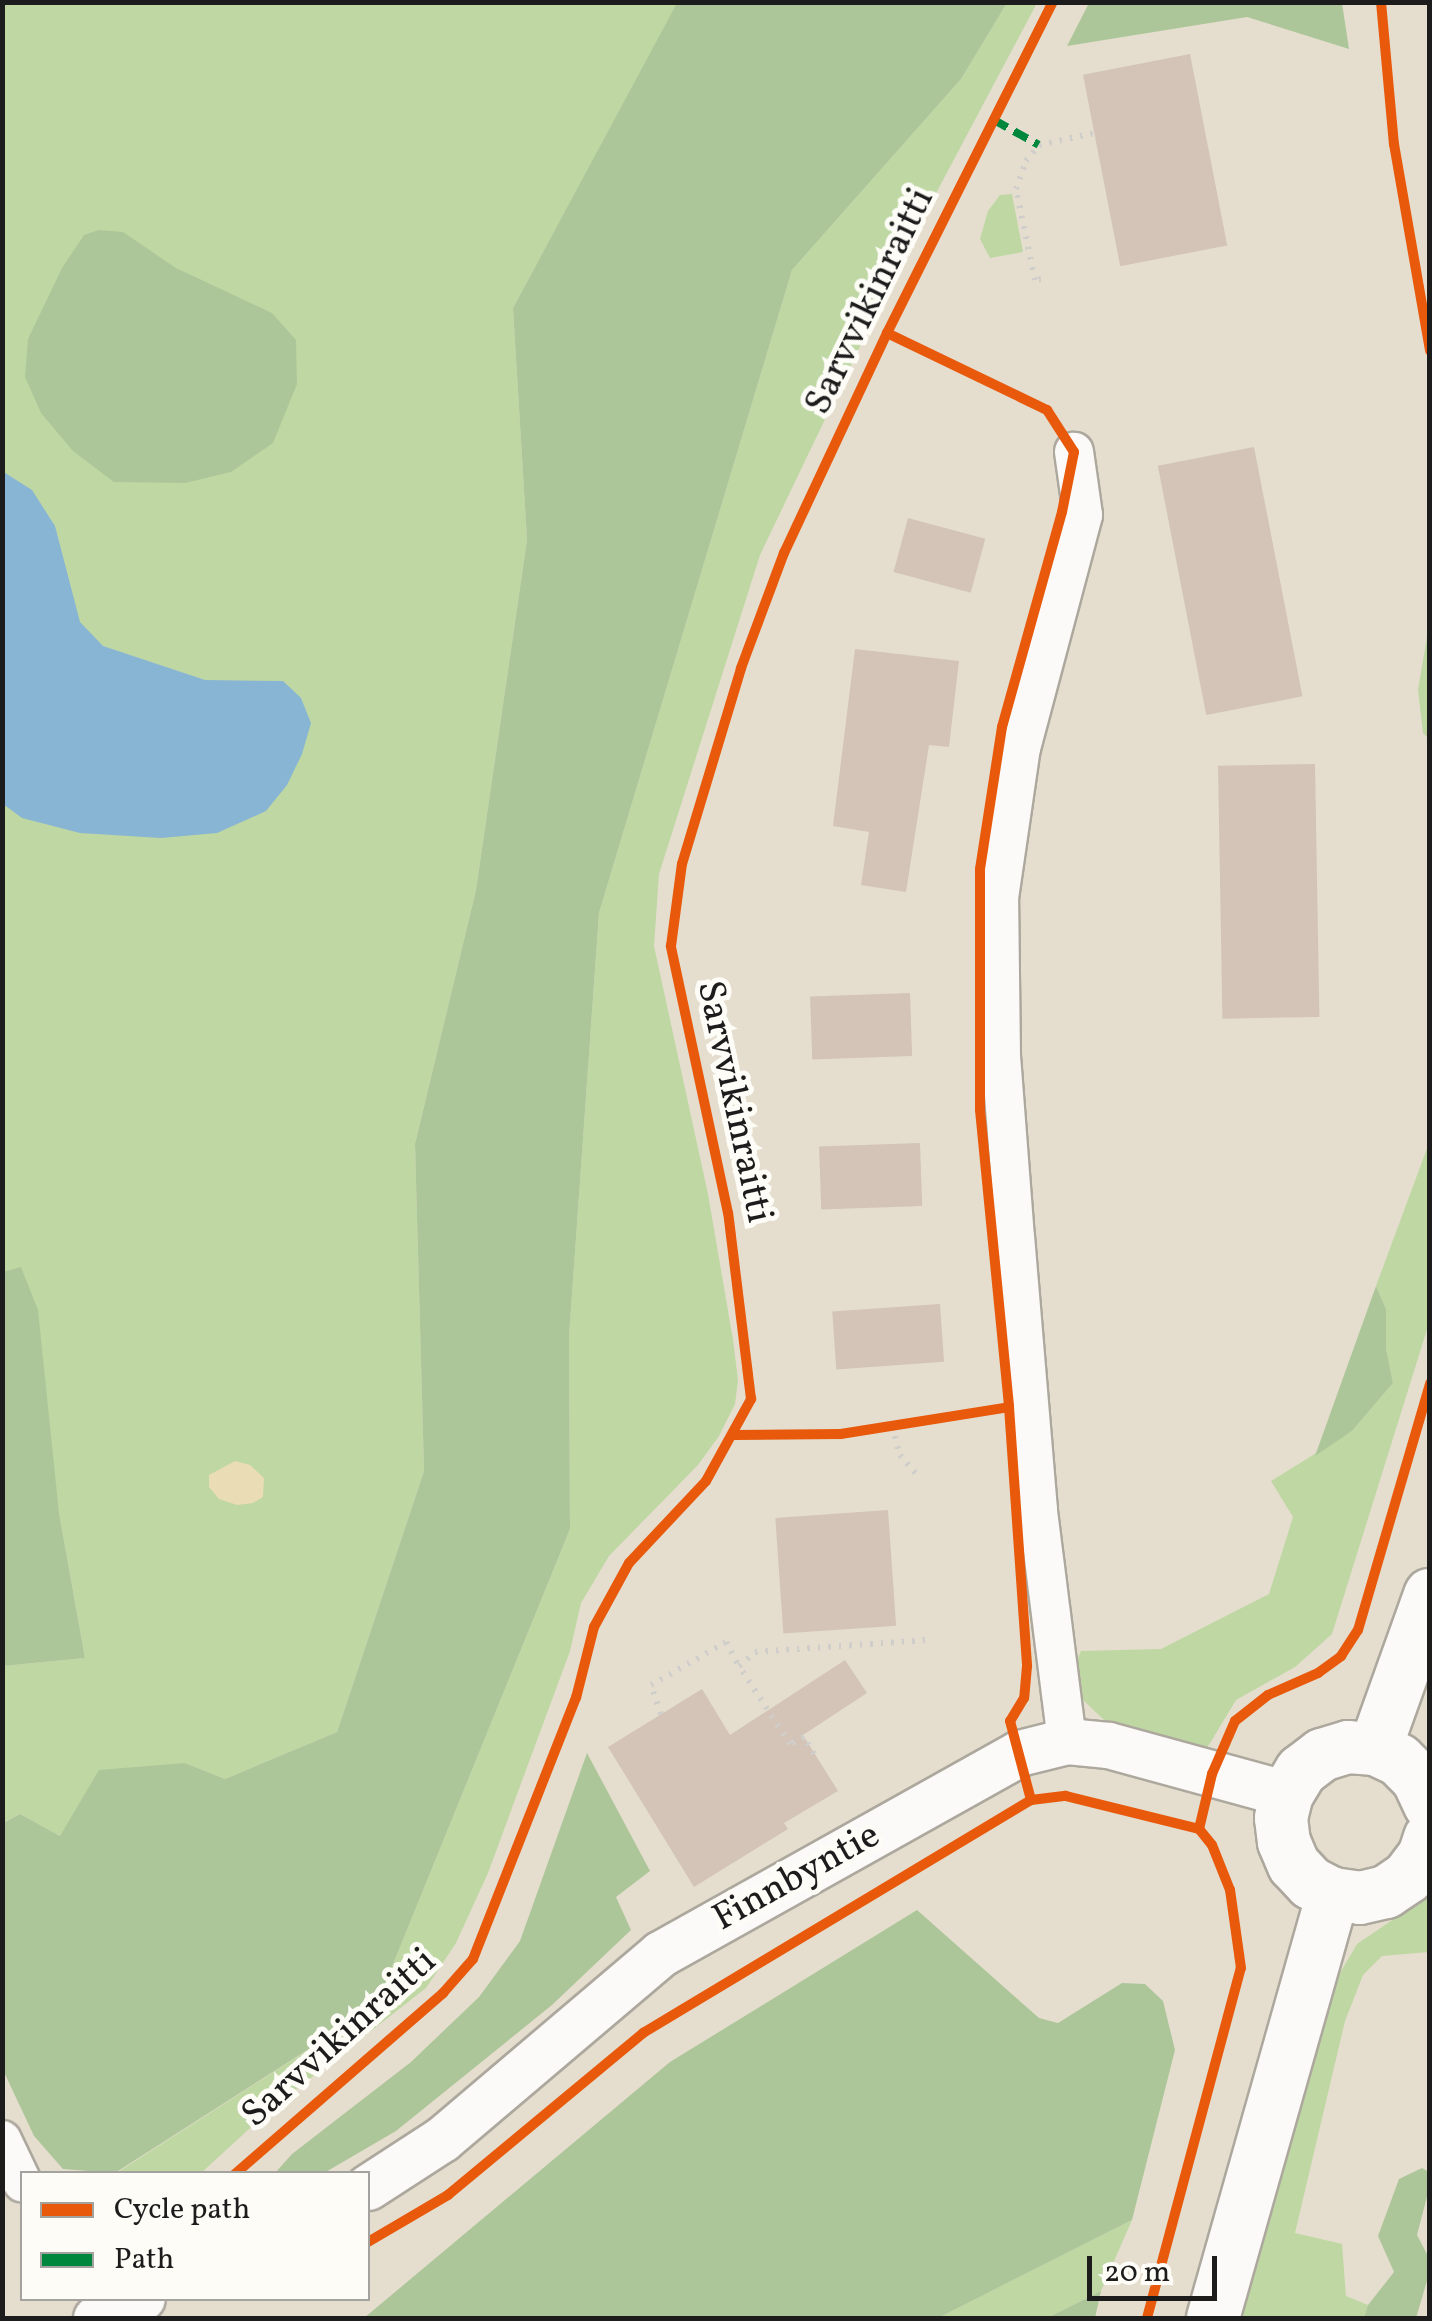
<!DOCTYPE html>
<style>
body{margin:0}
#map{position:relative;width:1432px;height:2321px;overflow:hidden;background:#e5dece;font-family:Vollkorn,serif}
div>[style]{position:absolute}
.green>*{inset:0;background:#bed7a3}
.forest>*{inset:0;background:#adc699}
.sand>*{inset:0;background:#eadcb4}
.water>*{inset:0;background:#89b5d4}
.building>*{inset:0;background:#d3c4b7;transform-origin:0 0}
.path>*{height:6px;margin-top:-3px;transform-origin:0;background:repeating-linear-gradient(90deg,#d0ceca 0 2.5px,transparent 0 10.5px)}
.roads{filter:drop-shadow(2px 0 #ada89e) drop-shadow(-2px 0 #ada89e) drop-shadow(0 2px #ada89e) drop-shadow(0 -2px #ada89e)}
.minor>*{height:38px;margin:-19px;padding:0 19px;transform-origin:19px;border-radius:19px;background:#fbfaf8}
.tertiary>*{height:45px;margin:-22.5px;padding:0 22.5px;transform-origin:22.5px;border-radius:22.5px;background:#fbfaf8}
.secondary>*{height:52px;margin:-26px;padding:0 26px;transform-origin:26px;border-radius:26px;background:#fbfaf8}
.quiet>*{height:8px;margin-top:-4px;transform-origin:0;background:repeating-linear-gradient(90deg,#00873e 0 15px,transparent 0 23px)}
.cycleway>*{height:10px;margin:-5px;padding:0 5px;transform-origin:5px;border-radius:5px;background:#e8590c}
span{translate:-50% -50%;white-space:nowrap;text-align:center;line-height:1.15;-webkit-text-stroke:10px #fdfcf7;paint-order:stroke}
.street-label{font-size:38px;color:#1c1c1c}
.frame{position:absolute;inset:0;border:5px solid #1c1c1c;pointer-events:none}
.legend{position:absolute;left:20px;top:2171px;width:350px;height:130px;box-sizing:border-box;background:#fdfcf7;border:2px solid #a3a29f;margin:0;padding:12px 18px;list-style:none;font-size:30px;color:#1c1c1c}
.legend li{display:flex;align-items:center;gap:20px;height:50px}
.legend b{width:50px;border:2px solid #a3a29f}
.scale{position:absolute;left:1087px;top:2256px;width:130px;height:45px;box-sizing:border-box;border:5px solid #1c1c1c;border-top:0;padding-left:12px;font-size:30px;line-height:35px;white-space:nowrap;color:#1c1c1c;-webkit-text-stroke:8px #fdfcf7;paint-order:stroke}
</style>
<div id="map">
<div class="green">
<i style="clip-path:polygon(2px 3px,678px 3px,513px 308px,527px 540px,476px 890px,415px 1144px,424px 1471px,337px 1732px,225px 1779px,185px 1763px,75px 1814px,60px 1836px,20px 1814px,2px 1823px,3px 1666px,85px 1658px,59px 1513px,2px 1272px)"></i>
<i style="clip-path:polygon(1007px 3px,1037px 3px,907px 248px,760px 555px,659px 874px,654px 946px,708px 1194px,733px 1340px,738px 1380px,735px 1404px,719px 1436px,698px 1465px,609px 1556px,581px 1603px,570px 1651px,488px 1873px,456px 1943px,426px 1988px,271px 2109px,201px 2173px,115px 2174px,376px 2006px,570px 1529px,569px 1337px,599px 913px,792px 270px,961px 79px)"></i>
<i style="clip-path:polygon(1012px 194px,1023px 252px,990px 258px,980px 239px,988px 211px,1000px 195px)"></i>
<i style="clip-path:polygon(1429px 625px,1429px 739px,1423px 733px,1418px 690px)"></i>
<i style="clip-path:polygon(1429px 1143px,1429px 1323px,1332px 1634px,1295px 1667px,1236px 1700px,1207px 1748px,1189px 1748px,1105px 1721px,1079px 1696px,1072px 1672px,1081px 1651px,1161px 1649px,1269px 1594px,1293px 1517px,1271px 1481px,1352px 1431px,1393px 1383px,1386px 1348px,1386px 1309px,1376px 1286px)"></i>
<i style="clip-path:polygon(1429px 1895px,1429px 1952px,1382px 1956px,1363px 1975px,1345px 2021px,1295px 2233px,1342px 2244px,1346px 2296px,1368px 2305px,1364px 2318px,1240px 2318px,1333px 1985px,1357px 1944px)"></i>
<i style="clip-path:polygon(1132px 2220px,1101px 2291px,1047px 2318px,938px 2318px)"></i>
</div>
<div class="forest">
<i style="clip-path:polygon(677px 3px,1007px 3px,961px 79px,792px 270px,599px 913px,569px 1337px,570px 1529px,376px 2006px,115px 2173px,63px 2169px,34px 2136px,3px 2070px,3px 1823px,20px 1814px,60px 1836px,99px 1770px,185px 1763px,225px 1779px,337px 1732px,424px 1471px,415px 1144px,476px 890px,527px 540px,513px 308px)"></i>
<i style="clip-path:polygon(1342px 3px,1349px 49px,1247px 17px,1067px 46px,1089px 3px)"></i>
<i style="clip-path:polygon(99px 230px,123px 232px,176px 268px,272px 313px,296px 340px,297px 384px,273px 443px,231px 472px,185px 483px,114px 482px,73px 451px,41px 413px,25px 377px,28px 339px,62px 268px,84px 235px)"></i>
<i style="clip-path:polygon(21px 1267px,38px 1310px,59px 1513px,85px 1658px,3px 1666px,3px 1272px)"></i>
<i style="clip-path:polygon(1376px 1286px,1386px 1309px,1386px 1348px,1393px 1383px,1352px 1431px,1315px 1456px)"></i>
<i style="clip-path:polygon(587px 1753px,650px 1871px,616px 1897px,631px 1930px,552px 2005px,396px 2131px,324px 2173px,275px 2173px,292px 2154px,411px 2062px,479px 1997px,520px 1941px)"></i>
<i style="clip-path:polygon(917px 1910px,1039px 2018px,1058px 2023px,1122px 1983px,1145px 1984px,1163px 2001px,1175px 2050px,1132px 2220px,938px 2318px,364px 2318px,670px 2062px)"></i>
<i style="clip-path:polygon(1422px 2168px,1429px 2172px,1429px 2189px,1417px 2235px,1429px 2258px,1430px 2271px,1416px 2318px,1364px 2318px,1368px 2305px,1394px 2272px,1378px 2236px,1399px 2179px)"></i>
<i style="clip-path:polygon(1101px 2291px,1095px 2318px,1047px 2318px)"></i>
</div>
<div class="sand">
<i style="clip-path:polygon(235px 1461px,250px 1465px,264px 1478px,263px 1497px,253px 1503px,237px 1505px,219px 1499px,209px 1487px,209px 1475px)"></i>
</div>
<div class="water">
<i style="clip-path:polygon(2px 471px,32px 490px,55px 526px,80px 622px,103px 646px,205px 680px,283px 681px,301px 698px,311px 723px,302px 754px,287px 785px,266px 811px,217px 833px,161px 838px,80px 833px,22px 818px,3px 804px)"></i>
</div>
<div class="building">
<i style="left:1190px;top:54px;width:195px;height:109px;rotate:79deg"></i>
<i style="left:1254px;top:447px;width:254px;height:98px;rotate:79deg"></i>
<i style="left:908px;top:518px;width:80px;height:56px;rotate:15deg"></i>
<i style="clip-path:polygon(855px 649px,959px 661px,949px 747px,929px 745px,906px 892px,861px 885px,869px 832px,833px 826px)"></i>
<i style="left:1315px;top:764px;width:253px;height:97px;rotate:89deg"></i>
<i style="left:910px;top:993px;width:63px;height:100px;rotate:88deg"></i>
<i style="left:920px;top:1143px;width:63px;height:101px;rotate:88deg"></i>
<i style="left:940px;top:1304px;width:58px;height:108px;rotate:86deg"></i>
<i style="left:888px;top:1510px;width:116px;height:113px;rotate:86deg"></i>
<i style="clip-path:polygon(845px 1660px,867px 1693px,803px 1735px,838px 1791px,784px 1823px,788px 1829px,694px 1887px,608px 1747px,702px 1689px,730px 1735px)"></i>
</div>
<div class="path">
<i style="left:1041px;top:279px;width:6px;rotate:171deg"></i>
<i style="left:1035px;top:280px;width:93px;rotate:-101.8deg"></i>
<i style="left:1016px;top:189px;width:30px;rotate:-70deg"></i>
<i style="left:1026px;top:161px;width:21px;rotate:-51deg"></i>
<i style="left:1039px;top:145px;width:57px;rotate:-12.1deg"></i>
<i style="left:892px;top:1426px;width:30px;rotate:75deg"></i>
<i style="left:900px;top:1455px;width:30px;rotate:50deg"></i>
<i style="left:661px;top:1714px;width:31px;rotate:-109deg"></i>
<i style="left:651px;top:1685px;width:86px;rotate:-29.8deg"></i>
<i style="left:726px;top:1642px;width:27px;rotate:62deg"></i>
<i style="left:814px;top:1754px;width:20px;rotate:-120deg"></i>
<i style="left:804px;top:1737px;width:16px;rotate:153deg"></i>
<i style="left:790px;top:1744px;width:93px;rotate:-123.2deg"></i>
<i style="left:739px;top:1666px;width:21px;rotate:-41deg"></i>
<i style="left:755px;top:1652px;width:173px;rotate:-4deg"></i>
</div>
<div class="roads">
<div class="minor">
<i style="left:1067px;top:1741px;width:233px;rotate:-97.2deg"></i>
<i style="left:1038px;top:1510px;width:273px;rotate:-94.8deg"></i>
<i style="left:1015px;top:1238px;width:183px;rotate:-94.4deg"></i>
<i style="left:1001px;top:1056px;width:158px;rotate:-90.7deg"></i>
<i style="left:999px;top:898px;width:152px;rotate:-81.7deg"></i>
<i style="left:1021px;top:748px;width:241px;rotate:-75.1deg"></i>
<i style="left:1083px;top:515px;width:64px;rotate:-98.1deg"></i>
<i style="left:2px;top:2140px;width:47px;rotate:64.5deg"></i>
</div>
<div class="tertiary">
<i style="left:368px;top:2187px;width:88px;rotate:-33deg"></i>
<i style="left:442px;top:2139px;width:286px;rotate:-40.3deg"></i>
<i style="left:660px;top:1954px;width:411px;rotate:-29.2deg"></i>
<i style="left:1019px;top:1753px;width:49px;rotate:-14deg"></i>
<i style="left:1067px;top:1741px;width:41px;rotate:5.6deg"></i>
<i style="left:1108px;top:1745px;width:186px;rotate:15.3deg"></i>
<i style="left:96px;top:2318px;width:50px;rotate:-23.5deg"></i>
</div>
<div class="secondary">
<i style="left:1375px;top:1749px;width:164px;rotate:-70.3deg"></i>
<i style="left:1430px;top:1805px;width:29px;rotate:-115deg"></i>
<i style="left:1418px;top:1779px;width:27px;rotate:-135deg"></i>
<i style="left:1399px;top:1760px;width:26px;rotate:-155deg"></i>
<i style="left:1375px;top:1749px;width:27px;rotate:-176deg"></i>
<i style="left:1348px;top:1747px;width:27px;rotate:163deg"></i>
<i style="left:1322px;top:1755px;width:26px;rotate:143deg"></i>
<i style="left:1301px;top:1771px;width:27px;rotate:121deg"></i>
<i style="left:1287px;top:1794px;width:25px;rotate:104deg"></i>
<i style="left:1281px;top:1818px;width:24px;rotate:83deg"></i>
<i style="left:1284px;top:1842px;width:25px;rotate:67deg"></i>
<i style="left:1294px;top:1865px;width:25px;rotate:47deg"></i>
<i style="left:1311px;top:1883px;width:25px;rotate:27deg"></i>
<i style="left:1333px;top:1894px;width:27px;rotate:8deg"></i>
<i style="left:1360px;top:1898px;width:27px;rotate:-13deg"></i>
<i style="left:1386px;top:1892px;width:27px;rotate:-34deg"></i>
<i style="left:1408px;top:1877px;width:26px;rotate:-53deg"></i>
<i style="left:1424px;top:1856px;width:19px;rotate:-72deg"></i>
<i style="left:1213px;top:2318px;width:441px;rotate:-74.2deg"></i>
</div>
</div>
<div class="quiet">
<i style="left:994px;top:120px;width:51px;rotate:29.1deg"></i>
</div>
<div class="cycleway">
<i style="left:1381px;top:2px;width:143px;rotate:84.8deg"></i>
<i style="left:1394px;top:144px;width:210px;rotate:80.1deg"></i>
<i style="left:887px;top:333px;width:178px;rotate:25.7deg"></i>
<i style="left:1047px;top:410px;width:50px;rotate:57.3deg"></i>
<i style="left:1074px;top:452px;width:61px;rotate:101.3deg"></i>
<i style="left:1062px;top:512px;width:223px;rotate:105.6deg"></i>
<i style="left:1002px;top:727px;width:144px;rotate:98.8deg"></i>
<i style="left:980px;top:869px;width:241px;rotate:90deg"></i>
<i style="left:980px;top:1110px;width:298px;rotate:84.4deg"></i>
<i style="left:1009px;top:1407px;width:260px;rotate:86deg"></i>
<i style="left:1027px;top:1666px;width:32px;rotate:95deg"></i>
<i style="left:1024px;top:1698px;width:27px;rotate:121deg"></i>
<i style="left:1010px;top:1721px;width:82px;rotate:75.1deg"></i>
<i style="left:735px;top:1435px;width:106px;rotate:-0.5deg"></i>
<i style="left:841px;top:1434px;width:170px;rotate:-9.1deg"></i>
<i style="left:235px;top:2174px;width:276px;rotate:-41deg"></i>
<i style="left:443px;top:1993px;width:45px;rotate:-48.6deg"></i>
<i style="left:473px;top:1959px;width:281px;rotate:-68.5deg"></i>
<i style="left:576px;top:1698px;width:73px;rotate:-75.8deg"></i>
<i style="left:594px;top:1627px;width:73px;rotate:-61.3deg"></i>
<i style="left:629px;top:1563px;width:112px;rotate:-46.8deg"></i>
<i style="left:706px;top:1481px;width:94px;rotate:-61.2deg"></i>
<i style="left:751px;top:1399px;width:187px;rotate:-97deg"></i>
<i style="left:728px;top:1213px;width:273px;rotate:-102.1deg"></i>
<i style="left:671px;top:946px;width:83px;rotate:-82.4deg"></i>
<i style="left:682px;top:864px;width:205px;rotate:-73.2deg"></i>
<i style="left:741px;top:668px;width:123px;rotate:-69.5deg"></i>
<i style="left:784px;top:553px;width:243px;rotate:-64.9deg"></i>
<i style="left:887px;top:333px;width:370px;rotate:-63.4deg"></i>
<i style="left:368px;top:2242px;width:93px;rotate:-30.4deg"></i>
<i style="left:448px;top:2195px;width:254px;rotate:-39.7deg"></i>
<i style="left:643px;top:2033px;width:453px;rotate:-31deg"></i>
<i style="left:1031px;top:1800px;width:35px;rotate:-7deg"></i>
<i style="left:1066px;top:1796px;width:137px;rotate:13.9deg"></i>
<i style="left:1147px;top:2318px;width:362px;rotate:-75deg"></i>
<i style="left:1241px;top:1968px;width:79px;rotate:-98deg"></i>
<i style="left:1230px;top:1890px;width:48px;rotate:-111.8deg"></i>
<i style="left:1212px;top:1845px;width:21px;rotate:-129deg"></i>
<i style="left:1199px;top:1829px;width:57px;rotate:-76.7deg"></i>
<i style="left:1212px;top:1774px;width:58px;rotate:-66.5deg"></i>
<i style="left:1235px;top:1721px;width:42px;rotate:-38.2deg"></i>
<i style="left:1268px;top:1695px;width:55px;rotate:-23.7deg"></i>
<i style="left:1318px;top:1673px;width:29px;rotate:-36deg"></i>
<i style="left:1341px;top:1656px;width:31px;rotate:-57deg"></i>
<i style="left:1358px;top:1630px;width:257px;rotate:-73.7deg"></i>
</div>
<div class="street-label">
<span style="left:871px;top:302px;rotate:-64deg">Sarvvikinraitti</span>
<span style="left:733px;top:1102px;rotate:78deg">Sarvvikinraitti</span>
<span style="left:797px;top:1878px;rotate:-29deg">Finnbyntie</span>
<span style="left:340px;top:2039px;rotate:-42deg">Sarvvikinraitti</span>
</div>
<div class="frame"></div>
<ul class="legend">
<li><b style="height:12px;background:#e8590c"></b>Cycle path</li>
<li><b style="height:12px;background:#00873e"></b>Path</li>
</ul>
<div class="scale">20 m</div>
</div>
